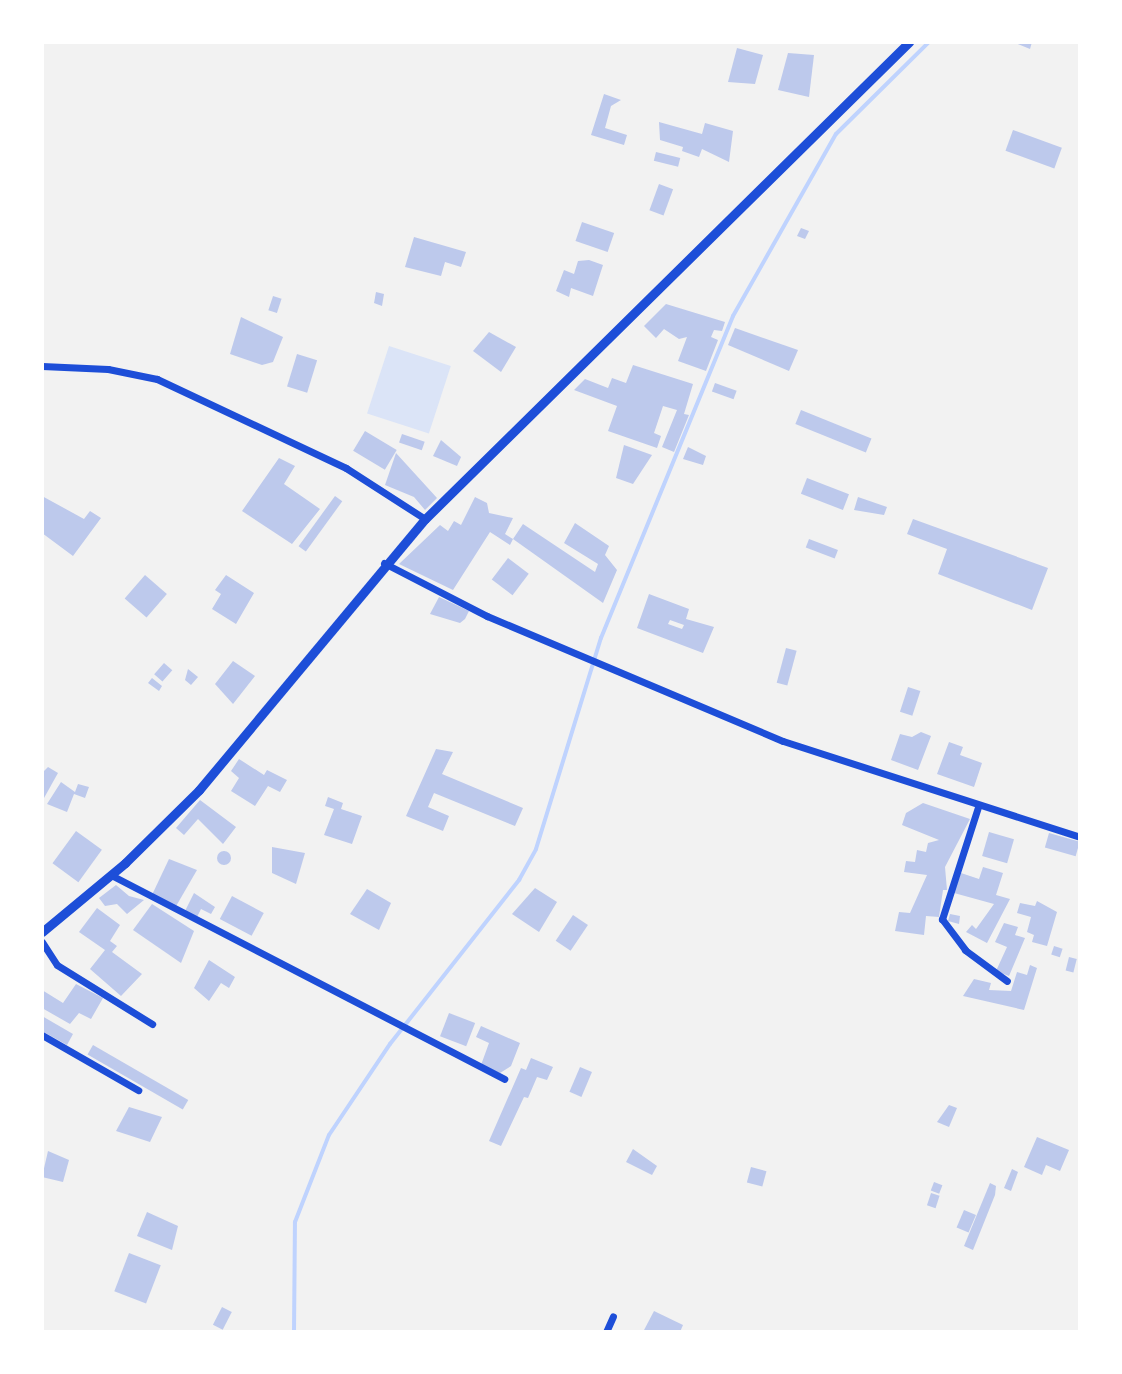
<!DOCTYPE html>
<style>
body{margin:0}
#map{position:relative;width:1122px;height:1374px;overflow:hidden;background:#f2f2f2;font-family:"Nunito Sans",sans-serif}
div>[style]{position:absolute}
.green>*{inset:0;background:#dbe4f7;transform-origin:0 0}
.stream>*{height:4px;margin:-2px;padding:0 2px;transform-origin:2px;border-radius:2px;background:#bfd3fe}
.building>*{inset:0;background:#bdc9ec;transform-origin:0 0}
.round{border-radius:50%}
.minor>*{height:7px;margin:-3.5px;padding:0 3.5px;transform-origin:3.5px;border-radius:3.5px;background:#1d4ed8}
.tertiary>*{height:9px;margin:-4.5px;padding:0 4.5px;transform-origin:4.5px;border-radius:4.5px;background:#1d4ed8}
span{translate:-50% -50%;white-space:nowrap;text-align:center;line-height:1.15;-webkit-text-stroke:6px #fff;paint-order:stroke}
.frame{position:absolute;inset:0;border:44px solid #fff;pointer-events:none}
</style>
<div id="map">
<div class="green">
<i style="left:389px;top:346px;width:65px;height:71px;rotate:18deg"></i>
</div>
<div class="stream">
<i style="left:294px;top:1332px;width:110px;rotate:-89.5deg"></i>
<i style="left:295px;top:1222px;width:93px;rotate:-68.7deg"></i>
<i style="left:329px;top:1135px;width:110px;rotate:-56.2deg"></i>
<i style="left:390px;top:1044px;width:209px;rotate:-51.8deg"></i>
<i style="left:519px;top:880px;width:35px;rotate:-61deg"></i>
<i style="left:536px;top:849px;width:221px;rotate:-72.9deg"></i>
<i style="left:601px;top:638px;width:348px;rotate:-67.7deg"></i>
<i style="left:733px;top:316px;width:209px;rotate:-60.5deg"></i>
<i style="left:836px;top:134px;width:131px;rotate:-44.7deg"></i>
</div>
<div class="building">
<i style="clip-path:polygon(1013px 42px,1032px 42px,1030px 49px)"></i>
<i style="clip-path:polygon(737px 48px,763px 55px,755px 84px,728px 82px)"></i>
<i style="clip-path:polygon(788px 53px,814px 55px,809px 97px,778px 90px)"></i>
<i style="clip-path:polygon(604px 94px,621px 100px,611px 106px,605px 128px,627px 135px,624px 145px,591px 135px)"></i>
<i style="clip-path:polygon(659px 122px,702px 134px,705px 123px,733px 131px,729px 162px,702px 149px,699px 157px,682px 151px,683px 147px,660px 140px)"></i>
<i style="left:1013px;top:130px;width:52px;height:22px;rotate:20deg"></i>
<i style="left:656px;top:152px;width:25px;height:9px;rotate:14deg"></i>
<i style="left:659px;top:184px;width:15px;height:28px;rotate:20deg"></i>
<i style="left:582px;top:222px;width:34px;height:20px;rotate:19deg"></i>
<i style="clip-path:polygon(801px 228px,809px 231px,805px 239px,797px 236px)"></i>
<i style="clip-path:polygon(414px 237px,466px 252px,461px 267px,445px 262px,441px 276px,405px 267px)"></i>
<i style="clip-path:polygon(589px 260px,603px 265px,593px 296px,571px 288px,569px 297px,556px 291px,564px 270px,574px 274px,578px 261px)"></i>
<i style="clip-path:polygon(376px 292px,384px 294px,382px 306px,374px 303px)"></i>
<i style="left:273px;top:296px;width:9px;height:15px;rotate:18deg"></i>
<i style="clip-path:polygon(666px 304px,725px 322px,722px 331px,714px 330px,711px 337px,718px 340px,706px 371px,678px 361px,687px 337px,679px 339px,664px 329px,656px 338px,644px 326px)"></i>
<i style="clip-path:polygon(241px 317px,283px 337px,273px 362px,262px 365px,230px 354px)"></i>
<i style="clip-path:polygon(735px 328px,798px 350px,789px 371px,728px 345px)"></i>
<i style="clip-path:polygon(489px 332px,516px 347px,501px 372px,473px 351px)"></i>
<i style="left:297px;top:354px;width:21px;height:34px;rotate:17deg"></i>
<i style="clip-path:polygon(633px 365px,693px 384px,684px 414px,689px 415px,674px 452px,662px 447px,677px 410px,663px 406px,654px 433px,661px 436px,657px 448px,608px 431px,617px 406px,574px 390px,585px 379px,608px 388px,612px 378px,626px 383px)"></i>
<i style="left:715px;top:383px;width:23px;height:9px;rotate:20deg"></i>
<i style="left:801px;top:410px;width:76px;height:15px;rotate:22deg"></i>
<i style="left:365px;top:431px;width:37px;height:23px;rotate:31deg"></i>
<i style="left:402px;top:434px;width:24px;height:9px;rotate:19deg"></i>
<i style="clip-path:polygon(441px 440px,461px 457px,457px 466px,433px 456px)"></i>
<i style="clip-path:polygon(624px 445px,652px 455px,633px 484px,616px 478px)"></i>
<i style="clip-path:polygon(688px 447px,706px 456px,703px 465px,683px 459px)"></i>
<i style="clip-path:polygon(396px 453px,437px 498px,425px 510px,414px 497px,385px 485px)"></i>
<i style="clip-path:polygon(279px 458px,295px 466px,284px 484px,320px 509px,292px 544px,242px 511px)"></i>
<i style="left:807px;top:478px;width:45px;height:17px;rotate:21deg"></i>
<i style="clip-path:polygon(42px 496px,84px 519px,90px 511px,101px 518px,73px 556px,42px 533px)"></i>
<i style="left:335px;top:496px;width:9px;height:62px;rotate:36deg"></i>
<i style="clip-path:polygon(475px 497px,487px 503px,489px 513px,513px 518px,505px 534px,513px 539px,523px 524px,595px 572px,598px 564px,564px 543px,575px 523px,609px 546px,605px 555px,617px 570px,603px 603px,513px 539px,510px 545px,490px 532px,453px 590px,399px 564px,440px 525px,448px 531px,454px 521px,461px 525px)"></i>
<i style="clip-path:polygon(858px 497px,887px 507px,884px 515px,854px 510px)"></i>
<i style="clip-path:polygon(913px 519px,1048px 568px,1032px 610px,938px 574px,947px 549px,907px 534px)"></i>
<i style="left:809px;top:539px;width:31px;height:9px;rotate:21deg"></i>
<i style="left:508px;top:558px;width:26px;height:27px;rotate:37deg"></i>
<i style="left:145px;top:575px;width:29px;height:31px;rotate:41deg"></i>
<i style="clip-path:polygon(226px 575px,254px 593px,236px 624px,212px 609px,221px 594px,215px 590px)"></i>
<i style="clip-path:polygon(evenodd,649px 594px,689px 609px,686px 619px,714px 627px,703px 653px,637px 628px,649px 594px,670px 620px,684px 625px,682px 629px,668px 624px,670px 620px)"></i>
<i style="clip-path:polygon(439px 597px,469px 611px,465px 619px,460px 623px,430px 614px)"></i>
<i style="left:786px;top:648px;width:11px;height:36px;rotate:15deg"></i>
<i style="clip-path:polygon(233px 661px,255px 676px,233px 704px,215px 684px)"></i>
<i style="left:164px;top:663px;width:11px;height:15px;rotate:41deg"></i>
<i style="clip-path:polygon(188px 669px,198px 677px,191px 685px,185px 680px)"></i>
<i style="clip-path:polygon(152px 678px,162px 686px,159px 691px,148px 683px)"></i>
<i style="left:908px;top:687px;width:13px;height:26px;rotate:18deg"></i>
<i style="clip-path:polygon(921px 732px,931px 736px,918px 770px,891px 760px,900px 734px,912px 737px)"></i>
<i style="clip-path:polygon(949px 742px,963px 747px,960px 755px,982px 763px,974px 787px,937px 774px)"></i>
<i style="clip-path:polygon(436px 749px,453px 752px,442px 774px,523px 808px,515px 826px,434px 793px,428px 807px,449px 816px,443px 831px,406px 816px)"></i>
<i style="clip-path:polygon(239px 759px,264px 775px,267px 770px,287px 780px,280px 792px,268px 786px,255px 806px,231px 791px,239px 778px,231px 771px)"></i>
<i style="clip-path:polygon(48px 767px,58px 773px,44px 798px,42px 773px)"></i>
<i style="clip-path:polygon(61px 782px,75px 792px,78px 784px,89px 787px,85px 798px,74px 794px,67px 812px,47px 804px)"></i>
<i style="clip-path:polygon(328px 797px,343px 803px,341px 809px,362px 816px,352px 844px,324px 835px,334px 809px,325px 806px)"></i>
<i style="clip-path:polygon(200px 800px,236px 827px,223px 844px,198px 819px,184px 835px,176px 828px)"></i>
<i style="clip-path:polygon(923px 803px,970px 819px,945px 867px,947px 890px,943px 890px,939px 917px,926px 916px,924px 935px,895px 931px,899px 912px,910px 913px,927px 875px,904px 872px,906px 861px,915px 862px,917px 850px,926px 852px,928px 843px,939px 840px,902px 825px,906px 813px)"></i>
<i style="left:76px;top:831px;width:32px;height:40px;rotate:36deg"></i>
<i style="left:989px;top:832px;width:26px;height:25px;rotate:16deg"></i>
<i style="left:1049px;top:833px;width:32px;height:15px;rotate:16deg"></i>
<i style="clip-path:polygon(272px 847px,305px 853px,296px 884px,272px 873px)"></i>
<i class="round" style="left:217px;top:851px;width:14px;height:14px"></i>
<i style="clip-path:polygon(169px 859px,197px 870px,175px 908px,151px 897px)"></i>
<i style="clip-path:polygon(983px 867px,1003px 873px,996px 895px,1010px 899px,987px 943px,966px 932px,972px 925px,976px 929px,994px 904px,954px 893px,961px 873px,979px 879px)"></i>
<i style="clip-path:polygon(116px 885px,129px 896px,144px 900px,127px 914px,117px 904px,105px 906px,99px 898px)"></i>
<i style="clip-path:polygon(535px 888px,557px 902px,539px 932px,512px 914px)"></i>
<i style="clip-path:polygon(367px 889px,391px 903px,379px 930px,350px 914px)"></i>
<i style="clip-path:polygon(194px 893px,215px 907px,211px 914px,201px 909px,196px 919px,184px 913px)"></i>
<i style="left:232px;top:896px;width:36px;height:26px;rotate:28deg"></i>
<i style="clip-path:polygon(1037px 901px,1057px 912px,1047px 946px,1032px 942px,1034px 935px,1027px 932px,1031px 917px,1017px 913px,1020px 903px,1035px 906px)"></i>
<i style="clip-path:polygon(152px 904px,194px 931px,181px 963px,133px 930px)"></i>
<i style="clip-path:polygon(97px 908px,120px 925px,110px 941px,117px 946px,112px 952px,142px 974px,121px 996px,90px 969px,105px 950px,79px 932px)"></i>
<i style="clip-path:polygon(950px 914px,960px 916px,959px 924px,948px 921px)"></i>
<i style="left:573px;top:915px;width:18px;height:31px;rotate:34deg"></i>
<i style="clip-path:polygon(1004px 923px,1018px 927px,1015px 935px,1025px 938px,1009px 976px,996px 971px,1007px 947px,995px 942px)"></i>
<i style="left:1054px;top:946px;width:9px;height:9px;rotate:18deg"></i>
<i style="left:1069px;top:957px;width:8px;height:14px;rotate:14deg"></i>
<i style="clip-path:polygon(209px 960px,235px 977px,229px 988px,221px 983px,209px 1001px,194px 988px)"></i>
<i style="clip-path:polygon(1030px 965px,1037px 968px,1024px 1010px,963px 996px,974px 979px,991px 983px,989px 990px,1011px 991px,1017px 972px,1027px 975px)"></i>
<i style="clip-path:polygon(76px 984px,103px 998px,91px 1019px,79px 1013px,70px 1024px,42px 1008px,42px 990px,63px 1003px)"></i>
<i style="left:449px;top:1013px;width:28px;height:25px;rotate:21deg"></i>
<i style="clip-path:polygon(42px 1016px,73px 1034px,67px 1045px,42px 1031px)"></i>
<i style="clip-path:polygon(481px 1026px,520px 1043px,511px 1066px,500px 1073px,481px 1065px,489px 1043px,476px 1037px)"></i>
<i style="left:93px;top:1045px;width:110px;height:11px;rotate:30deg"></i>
<i style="clip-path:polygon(531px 1058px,553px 1067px,547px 1080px,537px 1077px,528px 1098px,524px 1097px,501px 1146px,489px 1141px,521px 1068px,526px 1070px)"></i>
<i style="left:580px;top:1067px;width:13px;height:27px;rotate:23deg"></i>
<i style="clip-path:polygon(949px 1105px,957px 1108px,949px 1127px,937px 1122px)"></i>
<i style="clip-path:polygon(129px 1107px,162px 1117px,150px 1142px,116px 1131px)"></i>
<i style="clip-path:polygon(1037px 1137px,1069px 1150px,1060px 1171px,1046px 1165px,1042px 1175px,1024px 1167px)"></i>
<i style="clip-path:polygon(633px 1149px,657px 1166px,652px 1175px,626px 1162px)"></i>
<i style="clip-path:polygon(48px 1151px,69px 1160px,63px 1182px,42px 1177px)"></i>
<i style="left:751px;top:1167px;width:16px;height:16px;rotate:15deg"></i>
<i style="clip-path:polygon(1012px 1169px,1018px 1172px,1011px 1191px,1004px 1188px)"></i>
<i style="left:934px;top:1182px;width:9px;height:9px;rotate:21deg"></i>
<i style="clip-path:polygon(990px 1183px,996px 1186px,995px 1195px,973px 1250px,964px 1246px)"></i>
<i style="left:931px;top:1193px;width:9px;height:13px;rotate:18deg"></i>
<i style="left:964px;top:1210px;width:13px;height:19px;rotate:23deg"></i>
<i style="clip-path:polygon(147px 1212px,178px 1226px,172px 1250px,137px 1236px)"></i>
<i style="left:129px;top:1253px;width:34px;height:41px;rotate:21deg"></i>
<i style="left:222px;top:1307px;width:11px;height:20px;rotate:27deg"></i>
<i style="clip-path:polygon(654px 1311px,683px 1325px,680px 1332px,643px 1332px)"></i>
</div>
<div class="minor">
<i style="left:42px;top:366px;width:66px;rotate:2.6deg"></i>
<i style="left:108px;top:369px;width:50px;rotate:11.5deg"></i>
<i style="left:157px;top:379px;width:209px;rotate:25.2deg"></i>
<i style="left:346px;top:468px;width:94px;rotate:32.8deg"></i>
<i style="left:384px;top:563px;width:116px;rotate:27.2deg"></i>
<i style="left:487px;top:616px;width:321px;rotate:22.9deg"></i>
<i style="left:783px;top:741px;width:312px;rotate:17.9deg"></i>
<i style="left:978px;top:807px;width:118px;rotate:107.8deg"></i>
<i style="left:942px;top:919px;width:39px;rotate:53deg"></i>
<i style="left:965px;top:950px;width:52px;rotate:36.4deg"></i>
<i style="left:111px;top:875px;width:443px;rotate:27.4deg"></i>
<i style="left:42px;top:942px;width:27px;rotate:57deg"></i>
<i style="left:57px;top:965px;width:112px;rotate:31.8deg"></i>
<i style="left:42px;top:1035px;width:111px;rotate:29.8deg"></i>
<i style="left:606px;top:1332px;width:17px;rotate:-66deg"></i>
</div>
<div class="tertiary">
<i style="left:42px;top:932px;width:108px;rotate:-39.7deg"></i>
<i style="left:125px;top:863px;width:104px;rotate:-44.6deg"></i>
<i style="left:199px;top:790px;width:353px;rotate:-50.2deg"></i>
<i style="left:425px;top:519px;width:680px;rotate:-44.58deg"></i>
</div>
<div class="frame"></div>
</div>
